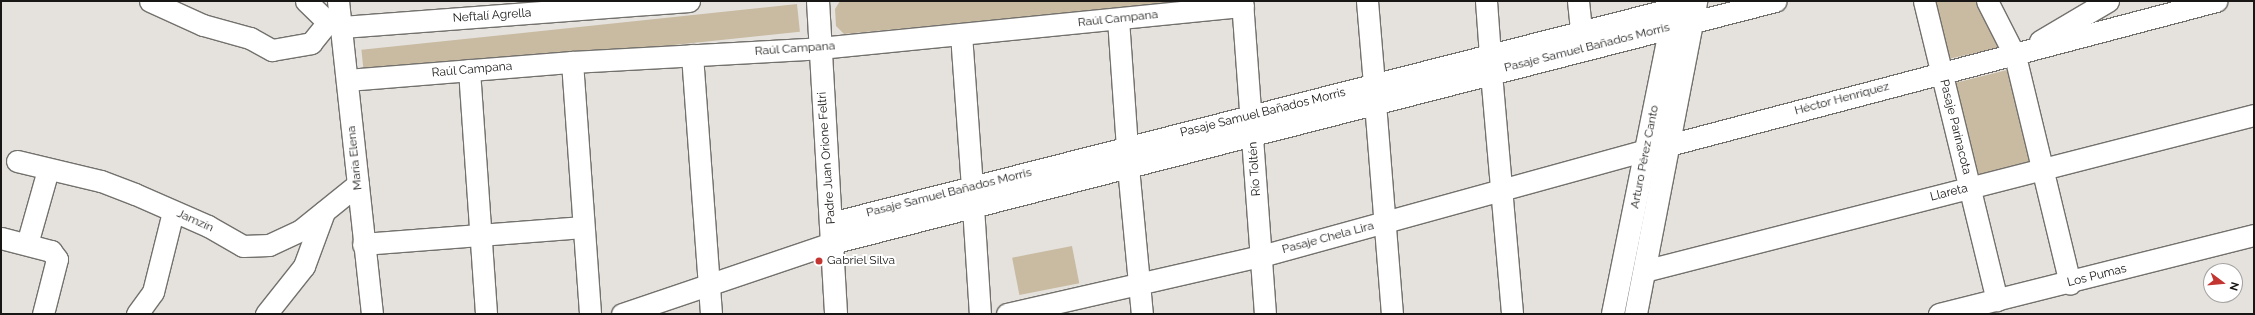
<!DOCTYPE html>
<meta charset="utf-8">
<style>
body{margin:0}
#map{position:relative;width:2255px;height:315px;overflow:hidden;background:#e5e2de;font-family:Raleway,sans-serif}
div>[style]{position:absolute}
.green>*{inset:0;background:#c9bba2;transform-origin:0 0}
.roads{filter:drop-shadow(1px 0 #73716d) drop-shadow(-1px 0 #73716d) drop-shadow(0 1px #73716d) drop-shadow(0 -1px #73716d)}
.minor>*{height:21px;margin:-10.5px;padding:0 10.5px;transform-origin:10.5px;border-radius:10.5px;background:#fff}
.tertiary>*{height:22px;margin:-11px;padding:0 11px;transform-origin:11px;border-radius:11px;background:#fff}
.dots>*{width:11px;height:11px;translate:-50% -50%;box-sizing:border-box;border:2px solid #fff;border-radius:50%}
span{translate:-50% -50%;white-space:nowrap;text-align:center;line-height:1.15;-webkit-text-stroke:4px #fff;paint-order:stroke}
.street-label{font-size:12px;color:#181715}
.poi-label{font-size:12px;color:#181715}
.left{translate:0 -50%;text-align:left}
.frame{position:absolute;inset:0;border:2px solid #181715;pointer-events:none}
.north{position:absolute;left:2203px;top:263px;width:40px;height:40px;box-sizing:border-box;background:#fff;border:1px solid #a3a2a1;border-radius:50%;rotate:106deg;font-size:11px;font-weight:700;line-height:16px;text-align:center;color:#181715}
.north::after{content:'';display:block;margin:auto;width:14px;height:18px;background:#c33531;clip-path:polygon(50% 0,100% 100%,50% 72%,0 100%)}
</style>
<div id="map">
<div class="green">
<i style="clip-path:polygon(840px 1px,1200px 1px,844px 34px,836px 26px,835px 9px)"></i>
<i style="clip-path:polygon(1934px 1px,1975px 1px,2003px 47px,1948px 59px)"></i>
<i style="left:797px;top:4px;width:28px;height:438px;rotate:84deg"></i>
<i style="left:2011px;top:69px;width:97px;height:57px;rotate:76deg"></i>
<i style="left:1072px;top:246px;width:38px;height:61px;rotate:79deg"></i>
</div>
<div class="roads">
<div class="minor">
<i style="left:150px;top:1px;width:58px;rotate:24.4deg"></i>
<i style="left:203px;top:25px;width:49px;rotate:15.5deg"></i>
<i style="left:250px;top:38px;width:25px;rotate:29deg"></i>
<i style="left:272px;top:50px;width:40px;rotate:-10deg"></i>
<i style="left:311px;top:43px;width:27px;rotate:-51deg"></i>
<i style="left:306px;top:1px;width:30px;rotate:44deg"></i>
<i style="left:328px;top:22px;width:15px;rotate:20deg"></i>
<i style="left:342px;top:27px;width:348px;rotate:-4.3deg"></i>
<i style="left:338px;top:1px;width:315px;rotate:83.8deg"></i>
<i style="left:1242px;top:1px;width:314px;rotate:85.8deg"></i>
<i style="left:1367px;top:1px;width:83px;rotate:85.2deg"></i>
<i style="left:1486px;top:1px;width:54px;rotate:85.8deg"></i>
<i style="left:1578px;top:1px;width:31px;rotate:84deg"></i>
<i style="left:1924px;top:1px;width:308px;rotate:76.3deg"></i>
<i style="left:1987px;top:1px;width:62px;rotate:63deg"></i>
<i style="left:2015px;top:56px;width:234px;rotate:76.4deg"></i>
<i style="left:1118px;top:19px;width:129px;rotate:86deg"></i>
<i style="left:961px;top:34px;width:153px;rotate:85.9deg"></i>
<i style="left:2040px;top:41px;width:79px;rotate:-30.5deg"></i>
<i style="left:692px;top:55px;width:260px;rotate:85.8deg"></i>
<i style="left:572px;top:62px;width:253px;rotate:85.9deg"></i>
<i style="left:469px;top:70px;width:245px;rotate:86deg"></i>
<i style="left:1491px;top:73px;width:242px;rotate:85deg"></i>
<i style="left:347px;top:80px;width:226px;rotate:-4.6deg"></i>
<i style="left:572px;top:62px;width:248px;rotate:-3.2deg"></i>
<i style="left:820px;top:48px;width:425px;rotate:-5.7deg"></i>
<i style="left:1375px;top:103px;width:212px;rotate:85.4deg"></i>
<i style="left:1669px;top:145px;width:566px;rotate:-14.75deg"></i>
<i style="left:17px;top:161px;width:86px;rotate:13.4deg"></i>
<i style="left:101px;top:181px;width:36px;rotate:21deg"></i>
<i style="left:135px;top:194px;width:80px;rotate:23.7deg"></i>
<i style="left:208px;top:226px;width:40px;rotate:29.7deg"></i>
<i style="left:243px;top:246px;width:26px;rotate:-2deg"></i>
<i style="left:269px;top:245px;width:35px;rotate:-25deg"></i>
<i style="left:301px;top:230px;width:73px;rotate:-38.9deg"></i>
<i style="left:1128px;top:167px;width:148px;rotate:84.6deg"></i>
<i style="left:973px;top:207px;width:107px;rotate:86.3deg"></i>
<i style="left:831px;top:223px;width:886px;rotate:-14.3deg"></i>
<i style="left:1px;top:238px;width:52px;rotate:14.6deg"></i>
<i style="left:51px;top:251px;width:10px;rotate:53deg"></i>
<i style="left:57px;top:259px;width:57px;rotate:104.3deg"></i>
<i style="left:27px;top:244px;width:77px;rotate:-74.2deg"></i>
<i style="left:363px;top:244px;width:220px;rotate:-4.4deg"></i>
<i style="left:1644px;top:271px;width:630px;rotate:-14.35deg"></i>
<i style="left:137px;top:314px;width:27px;rotate:-54deg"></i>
<i style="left:153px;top:292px;width:82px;rotate:-76deg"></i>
<i style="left:266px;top:314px;width:61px;rotate:-51.6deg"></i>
<i style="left:304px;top:266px;width:58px;rotate:-69.7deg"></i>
<i style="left:622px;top:314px;width:222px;rotate:-18.7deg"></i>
<i style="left:832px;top:243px;width:974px;rotate:-14.39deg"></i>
<i style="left:1007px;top:314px;width:261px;rotate:-12.9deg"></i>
<i style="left:1261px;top:256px;width:399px;rotate:-15.4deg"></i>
<i style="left:1939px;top:314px;width:325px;rotate:-14.1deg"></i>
</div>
<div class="tertiary">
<i style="left:818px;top:1px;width:314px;rotate:86.7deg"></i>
<i style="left:1613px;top:314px;width:319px;rotate:-78.6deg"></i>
<i style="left:1636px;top:314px;width:319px;rotate:-79.1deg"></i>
</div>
</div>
<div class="dots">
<i style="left:819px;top:261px;background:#c33531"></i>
</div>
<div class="street-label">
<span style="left:492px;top:16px;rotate:-4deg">Neftalí Agrella</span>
<span style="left:1118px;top:19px;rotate:-6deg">Raúl Campana</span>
<span style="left:1587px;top:48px;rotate:-14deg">Pasaje Samuel Bañados Morris</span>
<span style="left:795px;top:49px;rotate:-4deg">Raúl Campana</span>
<span style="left:472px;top:70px;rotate:-5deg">Raúl Campana</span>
<span style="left:1842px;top:99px;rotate:-15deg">Héctor Henríquez</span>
<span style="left:1263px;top:113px;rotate:-14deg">Pasaje Samuel Bañados Morris</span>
<span style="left:1955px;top:127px;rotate:76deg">Pasaje Parinacota</span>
<span style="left:1645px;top:157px;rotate:-79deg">Arturo Pérez Canto</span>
<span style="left:355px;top:158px;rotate:-96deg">María Elena</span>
<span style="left:827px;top:158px;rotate:-94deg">Padre Juan Orione Feltri</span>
<span style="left:1255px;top:169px;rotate:-94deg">Río Toltén</span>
<span style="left:949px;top:193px;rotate:-14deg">Pasaje Samuel Bañados Morris</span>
<span style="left:1949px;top:193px;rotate:-14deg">Llareta</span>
<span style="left:195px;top:221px;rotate:24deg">Jamzín</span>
<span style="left:1328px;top:238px;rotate:-15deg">Pasaje Chela Lira</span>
<span style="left:2097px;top:276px;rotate:-14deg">Los Pumas</span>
</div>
<div class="poi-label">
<span class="left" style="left:827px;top:261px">Gabriel Silva</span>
</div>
<div class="frame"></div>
<div class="north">N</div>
</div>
